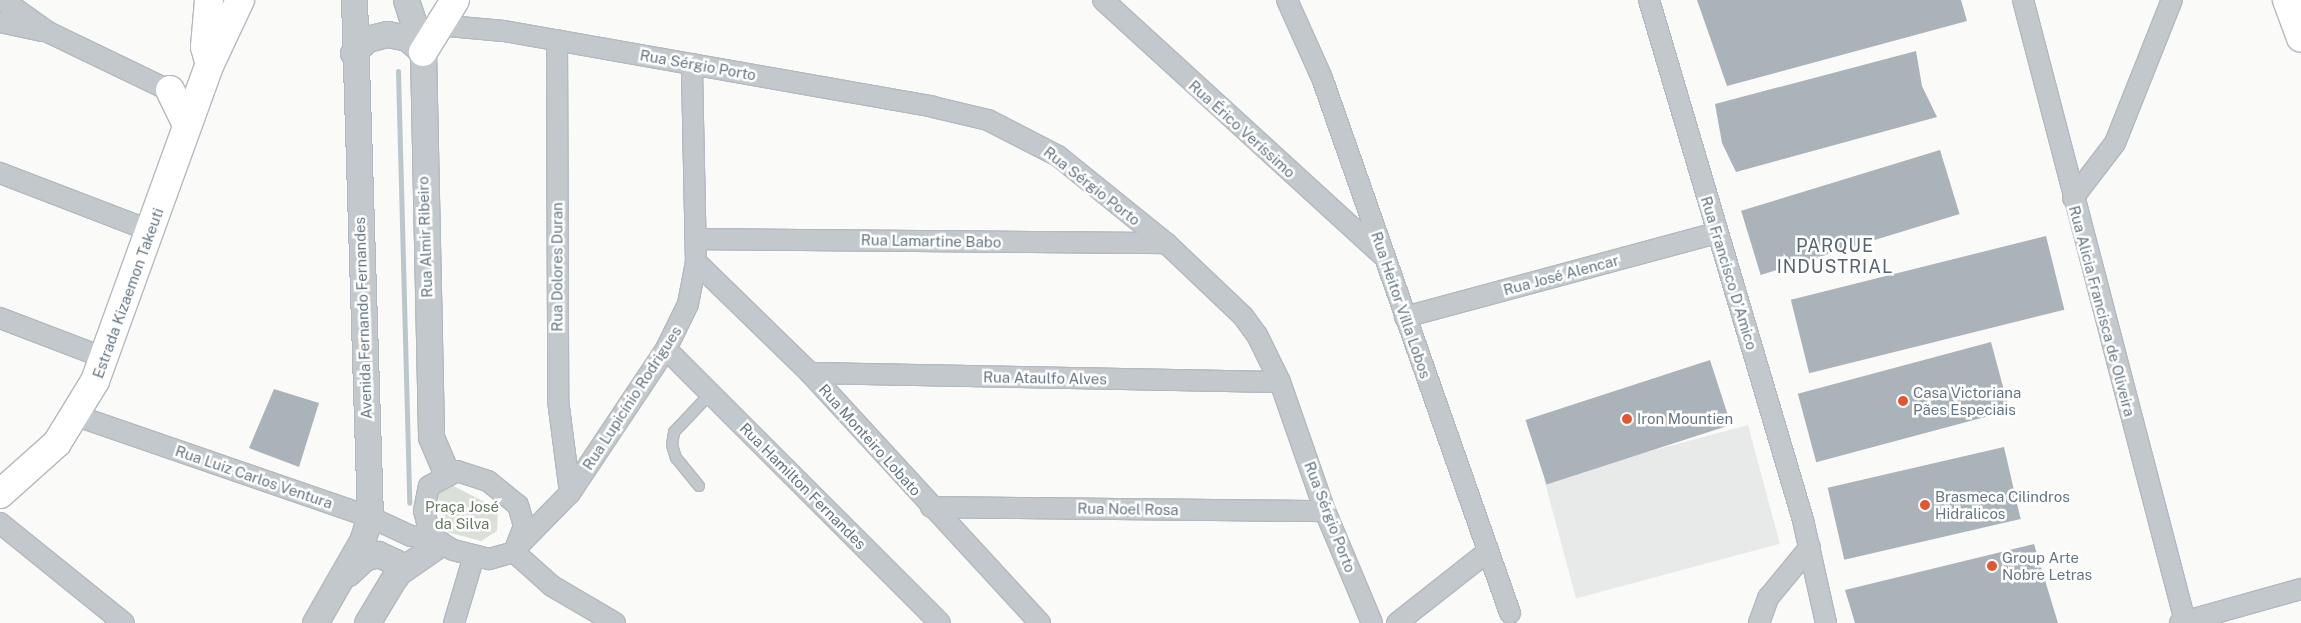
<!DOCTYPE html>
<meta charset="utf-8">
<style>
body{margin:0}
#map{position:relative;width:2301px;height:623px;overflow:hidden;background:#fafaf8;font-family:"Public Sans",sans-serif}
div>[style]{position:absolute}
.built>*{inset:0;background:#e8e9e9;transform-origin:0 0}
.green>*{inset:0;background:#dadfd7}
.stream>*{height:5px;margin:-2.5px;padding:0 2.5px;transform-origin:2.5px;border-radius:2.5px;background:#bbc7cb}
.building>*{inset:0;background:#aab3b9;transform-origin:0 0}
.roads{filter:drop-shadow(1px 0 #b3babf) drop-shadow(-1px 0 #b3babf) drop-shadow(0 1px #b3babf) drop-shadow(0 -1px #b3babf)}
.service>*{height:10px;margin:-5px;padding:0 5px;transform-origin:5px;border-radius:5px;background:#c3c8cc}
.minor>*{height:20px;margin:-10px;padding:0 10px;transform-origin:10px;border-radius:10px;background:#c3c8cc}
.tertiary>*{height:25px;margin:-12.5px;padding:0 12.5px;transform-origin:12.5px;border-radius:12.5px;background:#c3c8cc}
.secondary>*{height:28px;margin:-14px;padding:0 14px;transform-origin:14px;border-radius:14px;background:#fff}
.dots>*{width:14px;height:14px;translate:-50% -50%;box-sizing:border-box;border:2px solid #fff;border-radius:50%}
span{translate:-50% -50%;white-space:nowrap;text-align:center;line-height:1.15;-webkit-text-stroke:5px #fff;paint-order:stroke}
.street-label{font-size:15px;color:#657683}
.poi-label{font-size:15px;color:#657683}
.left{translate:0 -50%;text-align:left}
.park-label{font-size:15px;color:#687a64}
.quarter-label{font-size:18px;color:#57646e;letter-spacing:1px}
</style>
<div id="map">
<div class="built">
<i style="left:1748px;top:425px;width:123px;height:211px;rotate:75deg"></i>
</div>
<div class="green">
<i style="clip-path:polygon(446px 482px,498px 509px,497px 531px,481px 541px,447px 532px,437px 494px)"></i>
</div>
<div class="stream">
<i style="left:398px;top:71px;width:432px;rotate:88.5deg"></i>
</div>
<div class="building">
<i style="clip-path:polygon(1697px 0,1961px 0,1967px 21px,1727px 86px)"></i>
<i style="clip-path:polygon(1916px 51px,1922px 86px,1937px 117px,1736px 172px,1722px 143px,1715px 104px)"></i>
<i style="left:1940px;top:150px;width:67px;height:208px;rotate:73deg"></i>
<i style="left:2046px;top:236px;width:76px;height:263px;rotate:76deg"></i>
<i style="left:1991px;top:342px;width:71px;height:200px;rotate:75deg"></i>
<i style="left:1710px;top:360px;width:68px;height:194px;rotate:72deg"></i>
<i style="clip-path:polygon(274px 389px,319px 403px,299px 467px,249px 448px)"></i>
<i style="left:2004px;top:447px;width:74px;height:181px;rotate:77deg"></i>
<i style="clip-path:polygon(2034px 544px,2058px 623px,1855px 623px,1845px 590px)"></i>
</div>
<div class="roads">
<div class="service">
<i style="left:699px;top:486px;width:36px;rotate:-129deg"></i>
<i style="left:676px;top:458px;width:14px;rotate:-107deg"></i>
<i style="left:672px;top:445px;width:13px;rotate:-81deg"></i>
<i style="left:674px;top:432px;width:52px;rotate:-46.5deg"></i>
</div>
<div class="minor">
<i style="left:3px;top:0;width:55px;rotate:35.4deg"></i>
<i style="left:48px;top:32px;width:148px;rotate:25.7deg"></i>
<i style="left:1103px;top:0;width:378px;rotate:42.4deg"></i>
<i style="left:1287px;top:0;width:85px;rotate:65.8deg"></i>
<i style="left:1322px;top:78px;width:567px;rotate:70.64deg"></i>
<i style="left:1649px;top:0;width:542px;rotate:73.5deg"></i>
<i style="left:1803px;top:520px;width:106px;rotate:77.4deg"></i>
<i style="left:2023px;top:0;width:642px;rotate:75.38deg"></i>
<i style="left:0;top:22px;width:43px;rotate:12.1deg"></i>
<i style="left:437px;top:25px;width:67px;rotate:5.1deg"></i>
<i style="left:504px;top:31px;width:436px;rotate:10deg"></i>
<i style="left:933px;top:107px;width:57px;rotate:13.3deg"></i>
<i style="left:988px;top:120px;width:79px;rotate:27.2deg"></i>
<i style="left:1058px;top:156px;width:139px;rotate:38.9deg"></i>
<i style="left:1166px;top:243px;width:106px;rotate:43.5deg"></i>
<i style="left:1243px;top:316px;width:24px;rotate:54deg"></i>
<i style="left:1257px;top:335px;width:52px;rotate:63.9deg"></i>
<i style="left:1280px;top:382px;width:137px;rotate:70.8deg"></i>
<i style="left:1325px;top:511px;width:121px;rotate:67.2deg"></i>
<i style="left:557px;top:40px;width:360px;rotate:89.8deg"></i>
<i style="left:558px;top:400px;width:94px;rotate:82.6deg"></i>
<i style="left:0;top:173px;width:162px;rotate:21deg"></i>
<i style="left:2073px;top:198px;width:69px;rotate:-52.6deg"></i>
<i style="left:2115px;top:143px;width:154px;rotate:-68.3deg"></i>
<i style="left:696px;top:239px;width:470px;rotate:0.5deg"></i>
<i style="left:696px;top:262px;width:159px;rotate:44.2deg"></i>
<i style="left:810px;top:373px;width:340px;rotate:47.4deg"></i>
<i style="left:1405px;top:317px;width:323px;rotate:-15.1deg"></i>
<i style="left:0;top:318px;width:112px;rotate:20.9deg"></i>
<i style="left:666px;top:349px;width:387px;rotate:45deg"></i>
<i style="left:810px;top:373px;width:470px;rotate:1.1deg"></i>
<i style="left:77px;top:416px;width:310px;rotate:19deg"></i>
<i style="left:370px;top:517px;width:45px;rotate:24.9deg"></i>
<i style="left:411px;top:536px;width:20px;rotate:3deg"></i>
<i style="left:457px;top:471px;width:33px;rotate:18deg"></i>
<i style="left:488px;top:481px;width:38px;rotate:39deg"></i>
<i style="left:518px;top:505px;width:22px;rotate:74deg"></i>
<i style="left:524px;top:526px;width:28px;rotate:111deg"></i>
<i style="left:514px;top:552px;width:26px;rotate:164deg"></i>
<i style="left:489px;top:559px;width:37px;rotate:-166deg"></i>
<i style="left:453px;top:550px;width:26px;rotate:-149deg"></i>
<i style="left:431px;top:537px;width:27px;rotate:-105deg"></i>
<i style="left:424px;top:511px;width:25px;rotate:-79deg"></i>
<i style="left:429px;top:486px;width:32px;rotate:-28deg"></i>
<i style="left:931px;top:507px;width:394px;rotate:0.6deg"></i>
<i style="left:0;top:523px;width:159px;rotate:38.9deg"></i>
<i style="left:520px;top:544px;width:71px;rotate:-45.6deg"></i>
<i style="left:570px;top:493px;width:173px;rotate:-56.3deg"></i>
<i style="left:666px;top:349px;width:50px;rotate:-63.9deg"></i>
<i style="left:688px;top:304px;width:43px;rotate:-79.2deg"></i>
<i style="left:696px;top:262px;width:198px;rotate:-91.2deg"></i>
<i style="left:514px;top:552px;width:51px;rotate:41.8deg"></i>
<i style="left:552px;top:586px;width:73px;rotate:30.4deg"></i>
<i style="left:454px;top:623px;width:70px;rotate:-73.4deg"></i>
<i style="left:1397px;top:623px;width:113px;rotate:-38.2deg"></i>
<i style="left:1759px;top:623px;width:27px;rotate:-70deg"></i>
<i style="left:1768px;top:598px;width:66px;rotate:-50.5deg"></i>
<i style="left:2180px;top:623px;width:126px;rotate:-15.7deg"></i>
</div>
<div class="tertiary">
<i style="left:406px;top:0;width:55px;rotate:71.9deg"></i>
<i style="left:423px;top:52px;width:385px;rotate:88.8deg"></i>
<i style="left:431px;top:437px;width:39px;rotate:67deg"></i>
<i style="left:353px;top:53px;width:20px;rotate:-45deg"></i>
<i style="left:367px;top:39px;width:21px;rotate:-14deg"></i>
<i style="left:387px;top:34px;width:20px;rotate:11deg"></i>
<i style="left:407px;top:38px;width:21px;rotate:41deg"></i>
<i style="left:348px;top:573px;width:22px;rotate:-43deg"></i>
<i style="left:364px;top:558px;width:15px;rotate:-16deg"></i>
<i style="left:378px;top:554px;width:19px;rotate:25deg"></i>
<i style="left:395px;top:562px;width:14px;rotate:86deg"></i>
<i style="left:315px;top:623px;width:95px;rotate:-60.2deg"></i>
<i style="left:362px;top:541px;width:25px;rotate:-72deg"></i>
<i style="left:370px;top:517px;width:517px;rotate:-91.77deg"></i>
<i style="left:367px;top:623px;width:58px;rotate:-59deg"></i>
<i style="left:397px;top:573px;width:51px;rotate:-34.6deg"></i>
</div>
<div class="secondary">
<i style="left:209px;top:0;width:47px;rotate:94.9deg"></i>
<i style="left:205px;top:47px;width:16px;rotate:75deg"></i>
<i style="left:2287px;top:0;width:40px;rotate:69.8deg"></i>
<i style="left:423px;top:52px;width:61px;rotate:-58.4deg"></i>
<i style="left:170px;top:90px;width:39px;rotate:64deg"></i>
<i style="left:0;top:494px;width:76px;rotate:-41.8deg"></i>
<i style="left:57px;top:443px;width:73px;rotate:-58.5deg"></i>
<i style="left:95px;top:381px;width:337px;rotate:-70.1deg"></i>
<i style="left:210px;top:64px;width:71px;rotate:-64.9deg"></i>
</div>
</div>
<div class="dots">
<i style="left:1903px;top:401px;background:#e4572e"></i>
<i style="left:1627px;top:419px;background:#e4572e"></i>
<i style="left:1925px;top:505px;background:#e4572e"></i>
<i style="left:1992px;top:566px;background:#e4572e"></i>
</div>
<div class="street-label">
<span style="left:698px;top:65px;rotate:10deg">Rua Sérgio Porto</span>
<span style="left:1242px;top:129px;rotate:42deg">Rua Érico Veríssimo</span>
<span style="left:1092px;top:186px;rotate:38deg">Rua Sérgio Porto</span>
<span style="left:425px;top:237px;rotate:-92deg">Rua Almir Ribeiro</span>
<span style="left:931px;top:241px;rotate:1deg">Rua Lamartine Babo</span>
<span style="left:557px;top:267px;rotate:-90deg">Rua Dolores Duran</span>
<span style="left:1729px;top:273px;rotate:73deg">Rua Francisco D'Amico</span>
<span style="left:1561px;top:275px;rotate:-15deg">Rua José Alencar</span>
<span style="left:128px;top:293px;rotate:-70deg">Estrada Kizaemon Takeuti</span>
<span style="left:1401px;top:305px;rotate:71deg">Rua Heitor Villa Lobos</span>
<span style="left:2102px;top:311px;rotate:75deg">Rua Alicia Francisca de Oliveira</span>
<span style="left:363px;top:318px;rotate:-92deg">Avenida Fernando Fernandes</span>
<span style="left:1045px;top:378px;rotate:1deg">Rua Ataulfo Alves</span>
<span style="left:632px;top:398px;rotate:-57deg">Rua Lupicínio Rodrigues</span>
<span style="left:870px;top:440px;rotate:48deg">Rua Monteiro Lobato</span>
<span style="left:254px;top:477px;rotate:19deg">Rua Luiz Carlos Ventura</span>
<span style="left:803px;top:486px;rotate:45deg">Rua Hamilton Fernandes</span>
<span style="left:1128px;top:509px;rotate:1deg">Rua Noel Rosa</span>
<span style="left:1330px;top:517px;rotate:69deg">Rua Sérgio Porto</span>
</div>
<div class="poi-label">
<span class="left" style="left:1913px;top:401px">Casa Victoriana<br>Pães Especiais</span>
<span class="left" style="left:1637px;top:419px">Iron Mountien</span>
<span class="left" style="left:1935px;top:505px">Brasmeca Cilindros<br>Hidralicos</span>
<span class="left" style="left:2002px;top:566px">Group Arte<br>Nobre Letras</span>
</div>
<div class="park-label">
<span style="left:462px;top:515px">Praça José<br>da Silva</span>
</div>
<div class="quarter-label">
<span style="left:1835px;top:257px">PARQUE<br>INDUSTRIAL</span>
</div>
</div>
